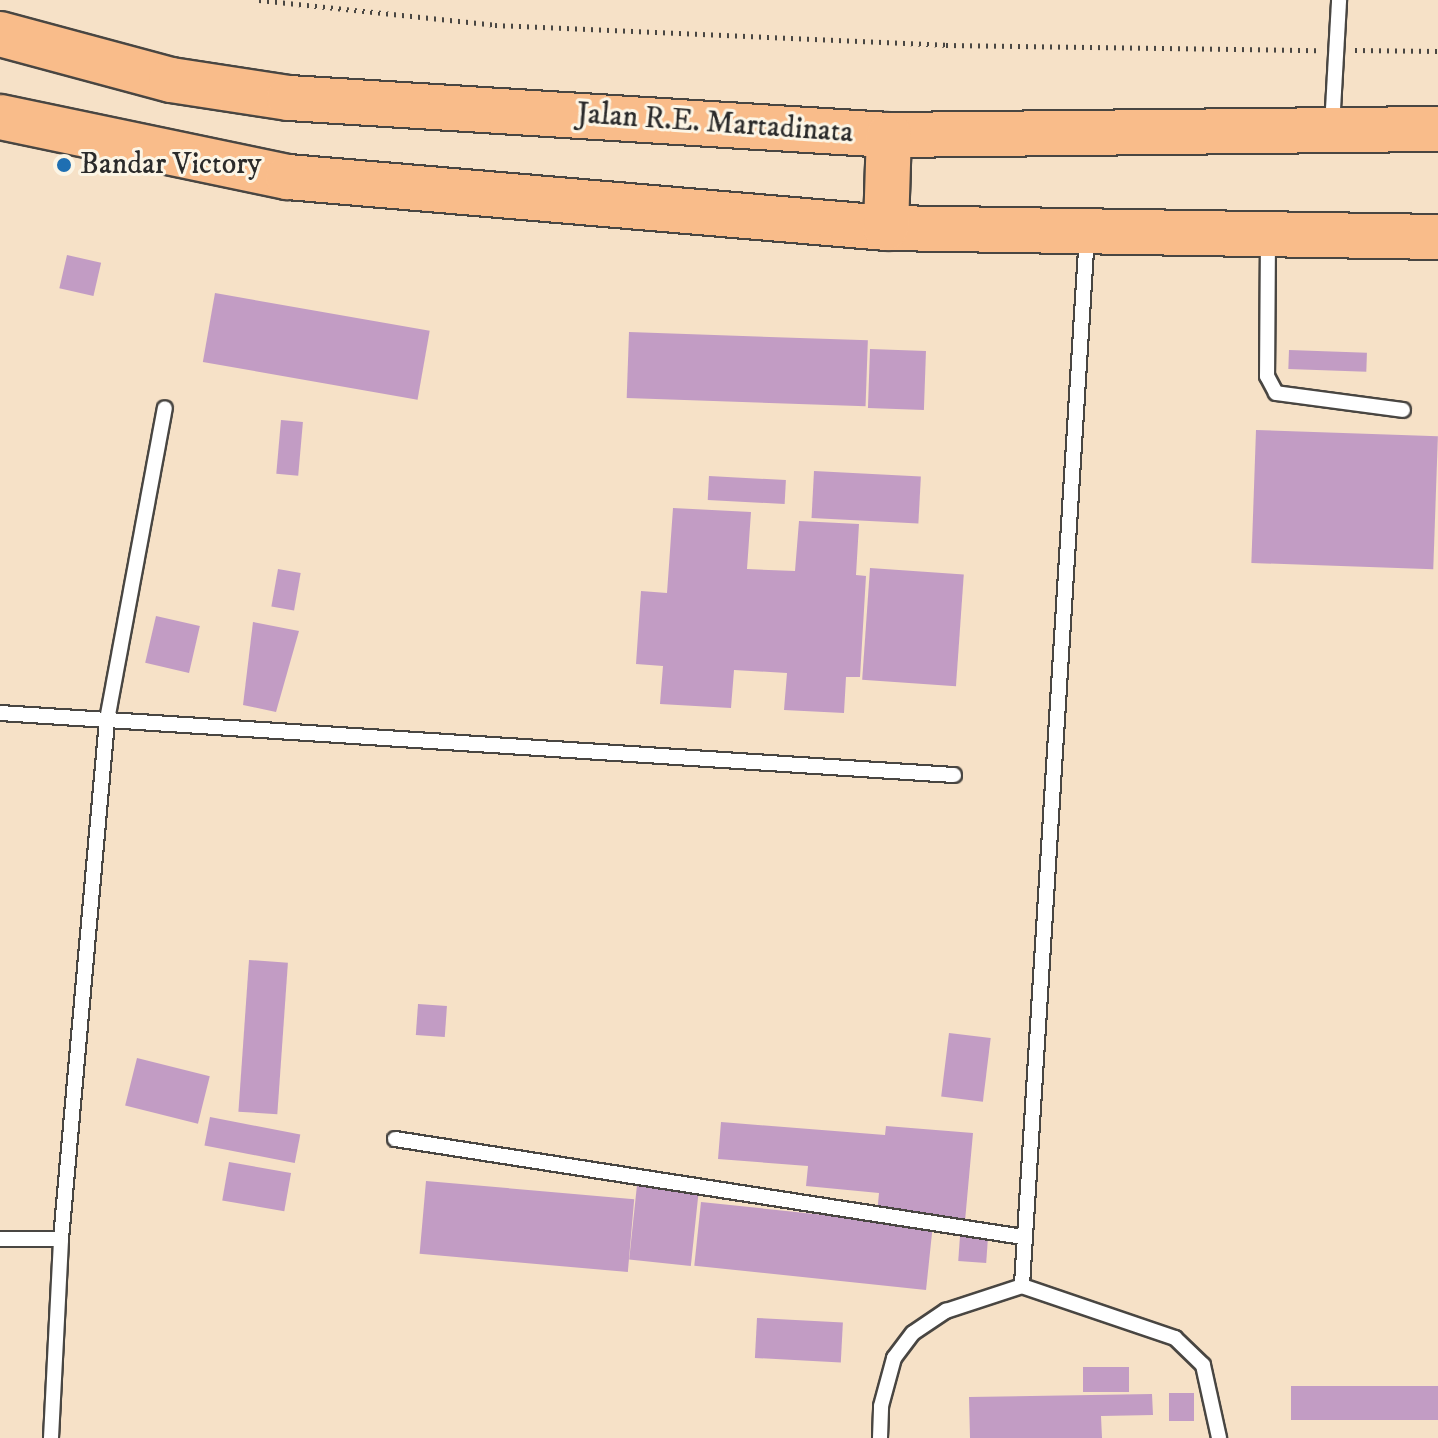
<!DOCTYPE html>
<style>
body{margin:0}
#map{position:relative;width:1438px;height:1438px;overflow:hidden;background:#f6e1c7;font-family:"IM FELL DW Pica",serif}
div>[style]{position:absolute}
.building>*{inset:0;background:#c29cc4;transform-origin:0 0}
.path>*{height:5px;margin-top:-2.5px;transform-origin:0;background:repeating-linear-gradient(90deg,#494642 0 2px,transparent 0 8px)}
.roads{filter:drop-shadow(2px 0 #494642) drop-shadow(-2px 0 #494642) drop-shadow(0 2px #494642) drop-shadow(0 -2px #494642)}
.service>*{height:14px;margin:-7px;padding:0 7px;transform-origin:7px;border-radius:7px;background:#fff}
.trunk>*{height:44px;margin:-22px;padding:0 22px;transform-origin:22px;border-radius:22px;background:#f9bc8a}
.dots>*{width:22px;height:22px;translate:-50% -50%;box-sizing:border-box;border:4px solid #fcf5e5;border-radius:50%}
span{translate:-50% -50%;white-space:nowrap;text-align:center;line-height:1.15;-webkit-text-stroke:6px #fcf5e5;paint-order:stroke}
.street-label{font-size:30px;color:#2b2b2b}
.poi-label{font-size:30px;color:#2b2b2b}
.left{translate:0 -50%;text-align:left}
</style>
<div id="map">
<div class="building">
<i style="left:67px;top:255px;width:35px;height:34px;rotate:13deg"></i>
<i style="left:215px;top:293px;width:218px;height:70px;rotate:10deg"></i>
<i style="left:629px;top:332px;width:239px;height:66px;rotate:2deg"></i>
<i style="left:870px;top:349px;width:56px;height:59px;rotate:2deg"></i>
<i style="left:1289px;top:350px;width:78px;height:19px;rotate:2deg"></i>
<i style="left:281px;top:420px;width:22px;height:54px;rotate:5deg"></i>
<i style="left:1256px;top:430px;width:182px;height:133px;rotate:2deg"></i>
<i style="left:814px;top:471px;width:107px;height:47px;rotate:3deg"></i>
<i style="left:709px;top:476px;width:77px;height:24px;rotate:3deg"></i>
<i style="clip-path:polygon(673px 508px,751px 512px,747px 569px,795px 571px,799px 521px,859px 524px,856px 575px,866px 576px,860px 677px,846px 677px,844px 713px,784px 710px,787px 673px,734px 670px,731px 708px,660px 704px,663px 666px,636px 664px,641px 591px,667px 593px)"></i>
<i style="left:870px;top:568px;width:94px;height:112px;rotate:4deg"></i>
<i style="left:278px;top:569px;width:23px;height:38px;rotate:10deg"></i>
<i style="left:156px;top:616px;width:45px;height:48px;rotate:13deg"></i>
<i style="clip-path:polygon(253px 622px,299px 631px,276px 712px,243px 705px)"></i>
<i style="left:249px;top:960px;width:39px;height:152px;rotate:4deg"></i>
<i style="left:418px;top:1004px;width:29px;height:31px;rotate:4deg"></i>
<i style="left:949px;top:1033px;width:42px;height:64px;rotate:7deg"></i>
<i style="left:137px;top:1058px;width:75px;height:49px;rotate:14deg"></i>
<i style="left:210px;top:1117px;width:92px;height:29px;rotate:11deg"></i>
<i style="clip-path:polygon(721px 1122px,885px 1135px,886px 1126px,973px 1133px,965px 1221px,877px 1214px,879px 1193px,806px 1186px,808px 1166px,718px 1159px)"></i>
<i style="left:229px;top:1162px;width:63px;height:39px;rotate:10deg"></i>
<i style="left:426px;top:1181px;width:209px;height:73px;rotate:5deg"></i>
<i style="left:637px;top:1185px;width:62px;height:75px;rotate:6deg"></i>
<i style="left:701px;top:1202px;width:233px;height:64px;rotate:6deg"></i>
<i style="left:960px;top:1236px;width:28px;height:25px;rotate:4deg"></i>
<i style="left:757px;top:1318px;width:86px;height:40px;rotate:3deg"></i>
<i style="left:1083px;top:1367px;width:46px;height:25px"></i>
<i style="left:1438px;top:1386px;width:34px;height:147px;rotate:90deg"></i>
<i style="left:1169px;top:1393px;width:25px;height:28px"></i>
<i style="clip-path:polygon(1152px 1394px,1153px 1415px,1101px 1416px,1102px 1438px,970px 1438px,969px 1397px)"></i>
</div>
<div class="path">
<i style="left:259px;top:0;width:237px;rotate:6deg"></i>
<i style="left:495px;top:25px;width:451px;rotate:2.5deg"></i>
<i style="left:946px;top:45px;width:371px;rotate:0.8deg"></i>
<i style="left:1355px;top:50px;width:83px;rotate:0.7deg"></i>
</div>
<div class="roads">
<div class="service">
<i style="left:1332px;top:127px;width:127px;rotate:-86.8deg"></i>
<i style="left:1087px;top:234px;width:1054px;rotate:93.54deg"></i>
<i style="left:1022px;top:1286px;width:162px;rotate:18.8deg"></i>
<i style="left:1175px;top:1338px;width:39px;rotate:44deg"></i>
<i style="left:1203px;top:1365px;width:75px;rotate:77.6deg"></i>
<i style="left:1268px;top:237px;width:139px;rotate:90.4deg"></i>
<i style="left:1267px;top:376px;width:19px;rotate:62deg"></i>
<i style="left:1276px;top:393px;width:128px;rotate:7.6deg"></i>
<i style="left:0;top:713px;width:956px;rotate:3.72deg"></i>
<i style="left:395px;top:1139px;width:636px;rotate:8.87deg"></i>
<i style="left:0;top:1239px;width:61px"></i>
<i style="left:51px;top:1438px;width:199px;rotate:-87.1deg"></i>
<i style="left:61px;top:1239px;width:521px;rotate:-84.93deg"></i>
<i style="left:107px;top:720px;width:317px;rotate:-79.5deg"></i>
<i style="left:880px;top:1438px;width:32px;rotate:-88deg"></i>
<i style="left:881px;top:1406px;width:50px;rotate:-74.8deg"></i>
<i style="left:894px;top:1358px;width:31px;rotate:-53deg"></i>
<i style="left:913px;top:1333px;width:40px;rotate:-34deg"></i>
<i style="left:946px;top:1311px;width:80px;rotate:-18.2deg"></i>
</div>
<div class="trunk">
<i style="left:0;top:34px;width:177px;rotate:15.1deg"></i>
<i style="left:171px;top:80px;width:119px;rotate:8.7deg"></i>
<i style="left:289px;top:98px;width:601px;rotate:3.53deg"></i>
<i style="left:889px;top:135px;width:549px;rotate:-0.63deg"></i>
<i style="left:0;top:117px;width:294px;rotate:11.8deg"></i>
<i style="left:288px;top:177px;width:600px;rotate:4.87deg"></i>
<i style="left:886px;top:228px;width:552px;rotate:0.93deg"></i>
<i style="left:886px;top:228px;width:93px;rotate:-88.2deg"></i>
</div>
</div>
<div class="dots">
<i style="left:64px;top:165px;background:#1f6fb2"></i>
</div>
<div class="street-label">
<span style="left:715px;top:124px;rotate:4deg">Jalan R.E. Martadinata</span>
</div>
<div class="poi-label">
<span class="left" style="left:80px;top:165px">Bandar Victory</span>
</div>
</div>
